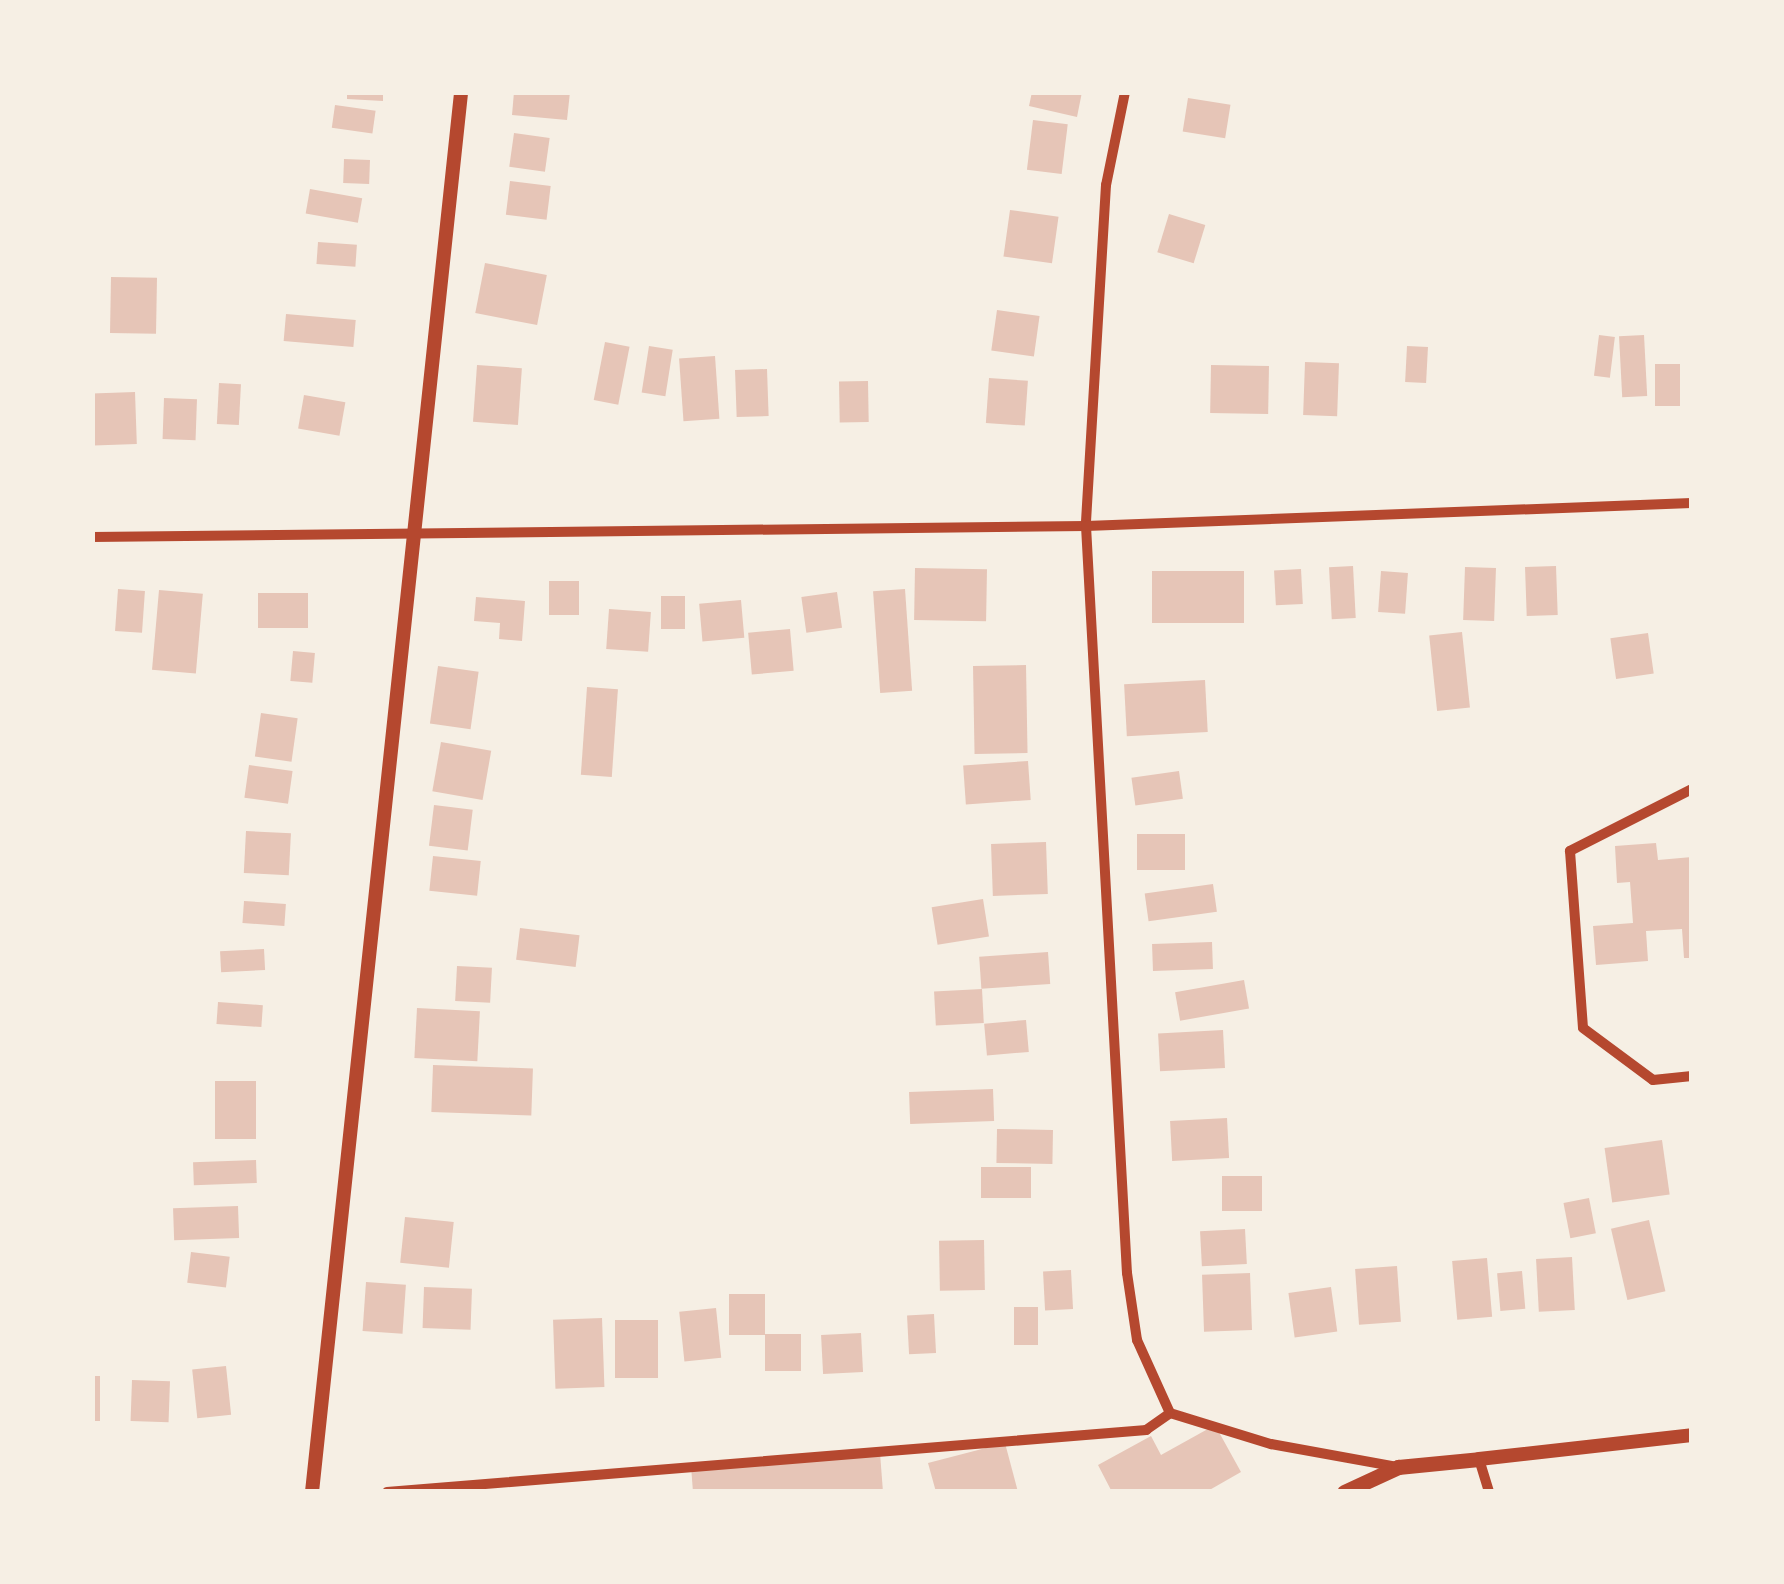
<!DOCTYPE html>
<style>
body{margin:0}
#map{position:relative;width:1784px;height:1584px;overflow:hidden;background:#f6efe4;font-family:"DejaVu Sans",sans-serif}
div>[style]{position:absolute}
.building>*{inset:0;background:#e6c5b7;transform-origin:0 0}
.minor>*{height:10px;margin:-5px;padding:0 5px;transform-origin:5px;border-radius:5px;background:#b5482f}
.tertiary>*{height:14px;margin:-7px;padding:0 7px;transform-origin:7px;border-radius:7px;background:#b5482f}
.secondary>*{height:15px;margin:-7.5px;padding:0 7.5px;transform-origin:7.5px;border-radius:7.5px;background:#b5482f}
span{translate:-50% -50%;white-space:nowrap;text-align:center;line-height:1.15;-webkit-text-stroke:8px #f6efe4;paint-order:stroke}
.frame{position:absolute;inset:0;border:95px solid #f6efe4;pointer-events:none}
</style>
<div id="map">
<div class="building">
<i style="clip-path:polygon(347px 92px,383px 92px,383px 101px,347px 99px)"></i>
<i style="clip-path:polygon(514px 92px,570px 92px,567px 120px,512px 115px)"></i>
<i style="clip-path:polygon(1032px 92px,1082px 92px,1077px 117px,1029px 106px)"></i>
<i style="left:1188px;top:98px;width:43px;height:34px;rotate:9deg"></i>
<i style="left:335px;top:105px;width:41px;height:23px;rotate:8deg"></i>
<i style="left:1033px;top:120px;width:35px;height:50px;rotate:7deg"></i>
<i style="left:514px;top:133px;width:36px;height:34px;rotate:8deg"></i>
<i style="left:344px;top:159px;width:26px;height:24px;rotate:2deg"></i>
<i style="left:510px;top:181px;width:41px;height:34px;rotate:7deg"></i>
<i style="left:310px;top:189px;width:53px;height:25px;rotate:10deg"></i>
<i style="left:1010px;top:210px;width:49px;height:47px;rotate:8deg"></i>
<i style="left:1169px;top:214px;width:38px;height:40px;rotate:17deg"></i>
<i style="left:318px;top:242px;width:39px;height:22px;rotate:4deg"></i>
<i style="left:485px;top:263px;width:63px;height:51px;rotate:11deg"></i>
<i style="left:111px;top:277px;width:46px;height:56px;rotate:1deg"></i>
<i style="left:997px;top:310px;width:43px;height:41px;rotate:8deg"></i>
<i style="left:286px;top:314px;width:70px;height:27px;rotate:5deg"></i>
<i style="left:1599px;top:335px;width:16px;height:41px;rotate:7deg"></i>
<i style="left:1644px;top:335px;width:61px;height:25px;rotate:87deg"></i>
<i style="left:605px;top:342px;width:25px;height:59px;rotate:11deg"></i>
<i style="left:649px;top:346px;width:24px;height:47px;rotate:9deg"></i>
<i style="left:1407px;top:346px;width:21px;height:36px;rotate:3deg"></i>
<i style="left:715px;top:356px;width:63px;height:36px;rotate:86deg"></i>
<i style="left:1305px;top:362px;width:34px;height:53px;rotate:2deg"></i>
<i style="left:1655px;top:364px;width:25px;height:42px"></i>
<i style="left:477px;top:365px;width:45px;height:57px;rotate:4deg"></i>
<i style="left:1211px;top:365px;width:58px;height:48px;rotate:1deg"></i>
<i style="left:767px;top:369px;width:47px;height:32px;rotate:88deg"></i>
<i style="left:989px;top:378px;width:39px;height:45px;rotate:4deg"></i>
<i style="left:868px;top:381px;width:41px;height:29px;rotate:89deg"></i>
<i style="left:219px;top:383px;width:22px;height:41px;rotate:3deg"></i>
<i style="left:135px;top:392px;width:52px;height:43px;rotate:88deg"></i>
<i style="left:304px;top:395px;width:42px;height:34px;rotate:10deg"></i>
<i style="left:164px;top:398px;width:33px;height:41px;rotate:2deg"></i>
<i style="left:1353px;top:566px;width:52px;height:24px;rotate:87deg"></i>
<i style="left:1556px;top:566px;width:49px;height:31px;rotate:88deg"></i>
<i style="left:1465px;top:567px;width:31px;height:53px;rotate:2deg"></i>
<i style="left:915px;top:568px;width:72px;height:52px;rotate:1deg"></i>
<i style="left:1301px;top:569px;width:35px;height:27px;rotate:87deg"></i>
<i style="left:1244px;top:571px;width:52px;height:92px;rotate:90deg"></i>
<i style="left:1381px;top:571px;width:27px;height:41px;rotate:4deg"></i>
<i style="left:549px;top:581px;width:30px;height:34px"></i>
<i style="left:118px;top:589px;width:27px;height:42px;rotate:4deg"></i>
<i style="left:905px;top:589px;width:102px;height:32px;rotate:86deg"></i>
<i style="left:159px;top:590px;width:44px;height:80px;rotate:5deg"></i>
<i style="left:837px;top:592px;width:36px;height:36px;rotate:82deg"></i>
<i style="left:308px;top:593px;width:35px;height:50px;rotate:90deg"></i>
<i style="left:661px;top:596px;width:24px;height:33px"></i>
<i style="clip-path:polygon(476px 597px,525px 601px,522px 641px,499px 639px,500px 623px,474px 621px)"></i>
<i style="left:741px;top:600px;width:38px;height:42px;rotate:85deg"></i>
<i style="left:609px;top:609px;width:42px;height:40px;rotate:4deg"></i>
<i style="left:790px;top:629px;width:42px;height:42px;rotate:85deg"></i>
<i style="left:1462px;top:632px;width:76px;height:33px;rotate:84deg"></i>
<i style="left:1648px;top:633px;width:41px;height:38px;rotate:82deg"></i>
<i style="left:293px;top:651px;width:22px;height:30px;rotate:5deg"></i>
<i style="left:1026px;top:665px;width:88px;height:53px;rotate:89deg"></i>
<i style="left:438px;top:666px;width:41px;height:58px;rotate:8deg"></i>
<i style="left:1205px;top:680px;width:52px;height:81px;rotate:87deg"></i>
<i style="left:587px;top:687px;width:31px;height:88px;rotate:4deg"></i>
<i style="left:261px;top:713px;width:37px;height:44px;rotate:8deg"></i>
<i style="left:441px;top:742px;width:51px;height:50px;rotate:10deg"></i>
<i style="left:1028px;top:761px;width:39px;height:65px;rotate:86deg"></i>
<i style="left:249px;top:765px;width:44px;height:33px;rotate:8deg"></i>
<i style="left:1179px;top:771px;width:28px;height:48px;rotate:82deg"></i>
<i style="left:434px;top:805px;width:39px;height:41px;rotate:7deg"></i>
<i style="left:246px;top:831px;width:45px;height:42px;rotate:3deg"></i>
<i style="left:1185px;top:834px;width:36px;height:48px;rotate:90deg"></i>
<i style="left:1046px;top:842px;width:52px;height:55px;rotate:88deg"></i>
<i style="clip-path:polygon(1656px 843px,1658px 860px,1692px 857px,1692px 958px,1684px 958px,1682px 929px,1646px 931px,1648px 961px,1596px 965px,1593px 926px,1633px 923px,1630px 882px,1617px 883px,1615px 846px)"></i>
<i style="left:433px;top:856px;width:48px;height:35px;rotate:6deg"></i>
<i style="left:1213px;top:884px;width:28px;height:69px;rotate:82deg"></i>
<i style="left:983px;top:899px;width:38px;height:52px;rotate:81deg"></i>
<i style="left:244px;top:901px;width:42px;height:22px;rotate:4deg"></i>
<i style="left:520px;top:928px;width:60px;height:32px;rotate:7deg"></i>
<i style="left:1212px;top:942px;width:27px;height:60px;rotate:88deg"></i>
<i style="left:264px;top:949px;width:21px;height:44px;rotate:87deg"></i>
<i style="left:1048px;top:952px;width:32px;height:69px;rotate:86deg"></i>
<i style="left:457px;top:966px;width:35px;height:35px;rotate:3deg"></i>
<i style="left:1244px;top:980px;width:29px;height:70px;rotate:80deg"></i>
<i style="left:982px;top:989px;width:34px;height:48px;rotate:87deg"></i>
<i style="left:218px;top:1002px;width:45px;height:22px;rotate:4deg"></i>
<i style="left:417px;top:1008px;width:63px;height:50px;rotate:3deg"></i>
<i style="left:1026px;top:1020px;width:32px;height:42px;rotate:85deg"></i>
<i style="left:1223px;top:1030px;width:38px;height:65px;rotate:87deg"></i>
<i style="left:433px;top:1065px;width:100px;height:47px;rotate:2deg"></i>
<i style="left:215px;top:1081px;width:41px;height:58px"></i>
<i style="left:993px;top:1089px;width:32px;height:84px;rotate:88deg"></i>
<i style="left:1227px;top:1118px;width:40px;height:57px;rotate:87deg"></i>
<i style="left:997px;top:1129px;width:56px;height:34px;rotate:1deg"></i>
<i style="left:1662px;top:1140px;width:55px;height:58px;rotate:82deg"></i>
<i style="left:256px;top:1160px;width:23px;height:63px;rotate:88deg"></i>
<i style="left:1031px;top:1167px;width:31px;height:50px;rotate:90deg"></i>
<i style="left:1222px;top:1176px;width:40px;height:35px"></i>
<i style="left:1589px;top:1198px;width:36px;height:26px;rotate:79deg"></i>
<i style="left:238px;top:1206px;width:32px;height:65px;rotate:88deg"></i>
<i style="left:405px;top:1217px;width:49px;height:46px;rotate:6deg"></i>
<i style="left:1649px;top:1220px;width:73px;height:39px;rotate:77deg"></i>
<i style="left:1245px;top:1229px;width:35px;height:45px;rotate:87deg"></i>
<i style="left:984px;top:1240px;width:50px;height:45px;rotate:89deg"></i>
<i style="left:191px;top:1252px;width:39px;height:31px;rotate:7deg"></i>
<i style="left:1572px;top:1257px;width:53px;height:36px;rotate:87deg"></i>
<i style="left:1487px;top:1258px;width:59px;height:35px;rotate:85deg"></i>
<i style="left:1397px;top:1266px;width:56px;height:42px;rotate:86deg"></i>
<i style="left:1071px;top:1270px;width:39px;height:28px;rotate:87deg"></i>
<i style="left:1522px;top:1271px;width:38px;height:25px;rotate:85deg"></i>
<i style="left:1250px;top:1273px;width:57px;height:48px;rotate:88deg"></i>
<i style="left:366px;top:1282px;width:40px;height:49px;rotate:4deg"></i>
<i style="left:424px;top:1287px;width:48px;height:41px;rotate:2deg"></i>
<i style="left:1331px;top:1287px;width:45px;height:43px;rotate:82deg"></i>
<i style="left:729px;top:1294px;width:36px;height:41px"></i>
<i style="left:1014px;top:1307px;width:24px;height:38px"></i>
<i style="left:716px;top:1308px;width:50px;height:37px;rotate:84deg"></i>
<i style="left:934px;top:1314px;width:39px;height:27px;rotate:87deg"></i>
<i style="left:602px;top:1318px;width:69px;height:49px;rotate:88deg"></i>
<i style="left:615px;top:1320px;width:43px;height:58px"></i>
<i style="left:861px;top:1333px;width:39px;height:40px;rotate:87deg"></i>
<i style="left:801px;top:1334px;width:37px;height:36px;rotate:90deg"></i>
<i style="left:226px;top:1366px;width:49px;height:34px;rotate:84deg"></i>
<i style="left:92px;top:1376px;width:8px;height:45px"></i>
<i style="left:132px;top:1380px;width:38px;height:41px;rotate:2deg"></i>
<i style="clip-path:polygon(1215px 1425px,1241px 1472px,1206px 1492px,1112px 1492px,1098px 1465px,1151px 1436px,1161px 1455px)"></i>
<i style="clip-path:polygon(1005px 1443px,1018px 1492px,936px 1492px,928px 1463px)"></i>
<i style="clip-path:polygon(880px 1453px,883px 1492px,693px 1492px,691px 1466px)"></i>
</div>
<div class="minor">
<i style="left:1125px;top:92px;width:95px;rotate:101.5deg"></i>
<i style="left:1106px;top:185px;width:342px;rotate:93.4deg"></i>
<i style="left:1086px;top:526px;width:748px;rotate:86.86deg"></i>
<i style="left:1127px;top:1273px;width:68px;rotate:81.5deg"></i>
<i style="left:1137px;top:1340px;width:80px;rotate:65.7deg"></i>
<i style="left:1170px;top:1413px;width:106px;rotate:17.1deg"></i>
<i style="left:1271px;top:1444px;width:128px;rotate:10.3deg"></i>
<i style="left:92px;top:537px;width:994px;rotate:-0.63deg"></i>
<i style="left:1086px;top:526px;width:606px;rotate:-2.17deg"></i>
<i style="left:1692px;top:789px;width:137px;rotate:153.1deg"></i>
<i style="left:1570px;top:851px;width:177px;rotate:85.8deg"></i>
<i style="left:1583px;top:1028px;width:87px;rotate:36.6deg"></i>
<i style="left:1653px;top:1080px;width:39px;rotate:-6deg"></i>
<i style="left:1479px;top:1459px;width:34px;rotate:73deg"></i>
<i style="left:387px;top:1492px;width:762px;rotate:-4.67deg"></i>
<i style="left:1146px;top:1430px;width:29px;rotate:-35deg"></i>
</div>
<div class="tertiary">
<i style="left:1479px;top:1459px;width:214px;rotate:-6.4deg"></i>
<i style="left:312px;top:1492px;width:1408px;rotate:-83.92deg"></i>
</div>
<div class="secondary">
<i style="left:1344px;top:1492px;width:60px;rotate:-24.8deg"></i>
<i style="left:1398px;top:1467px;width:81px;rotate:-5.6deg"></i>
</div>
<div class="frame"></div>
</div>
